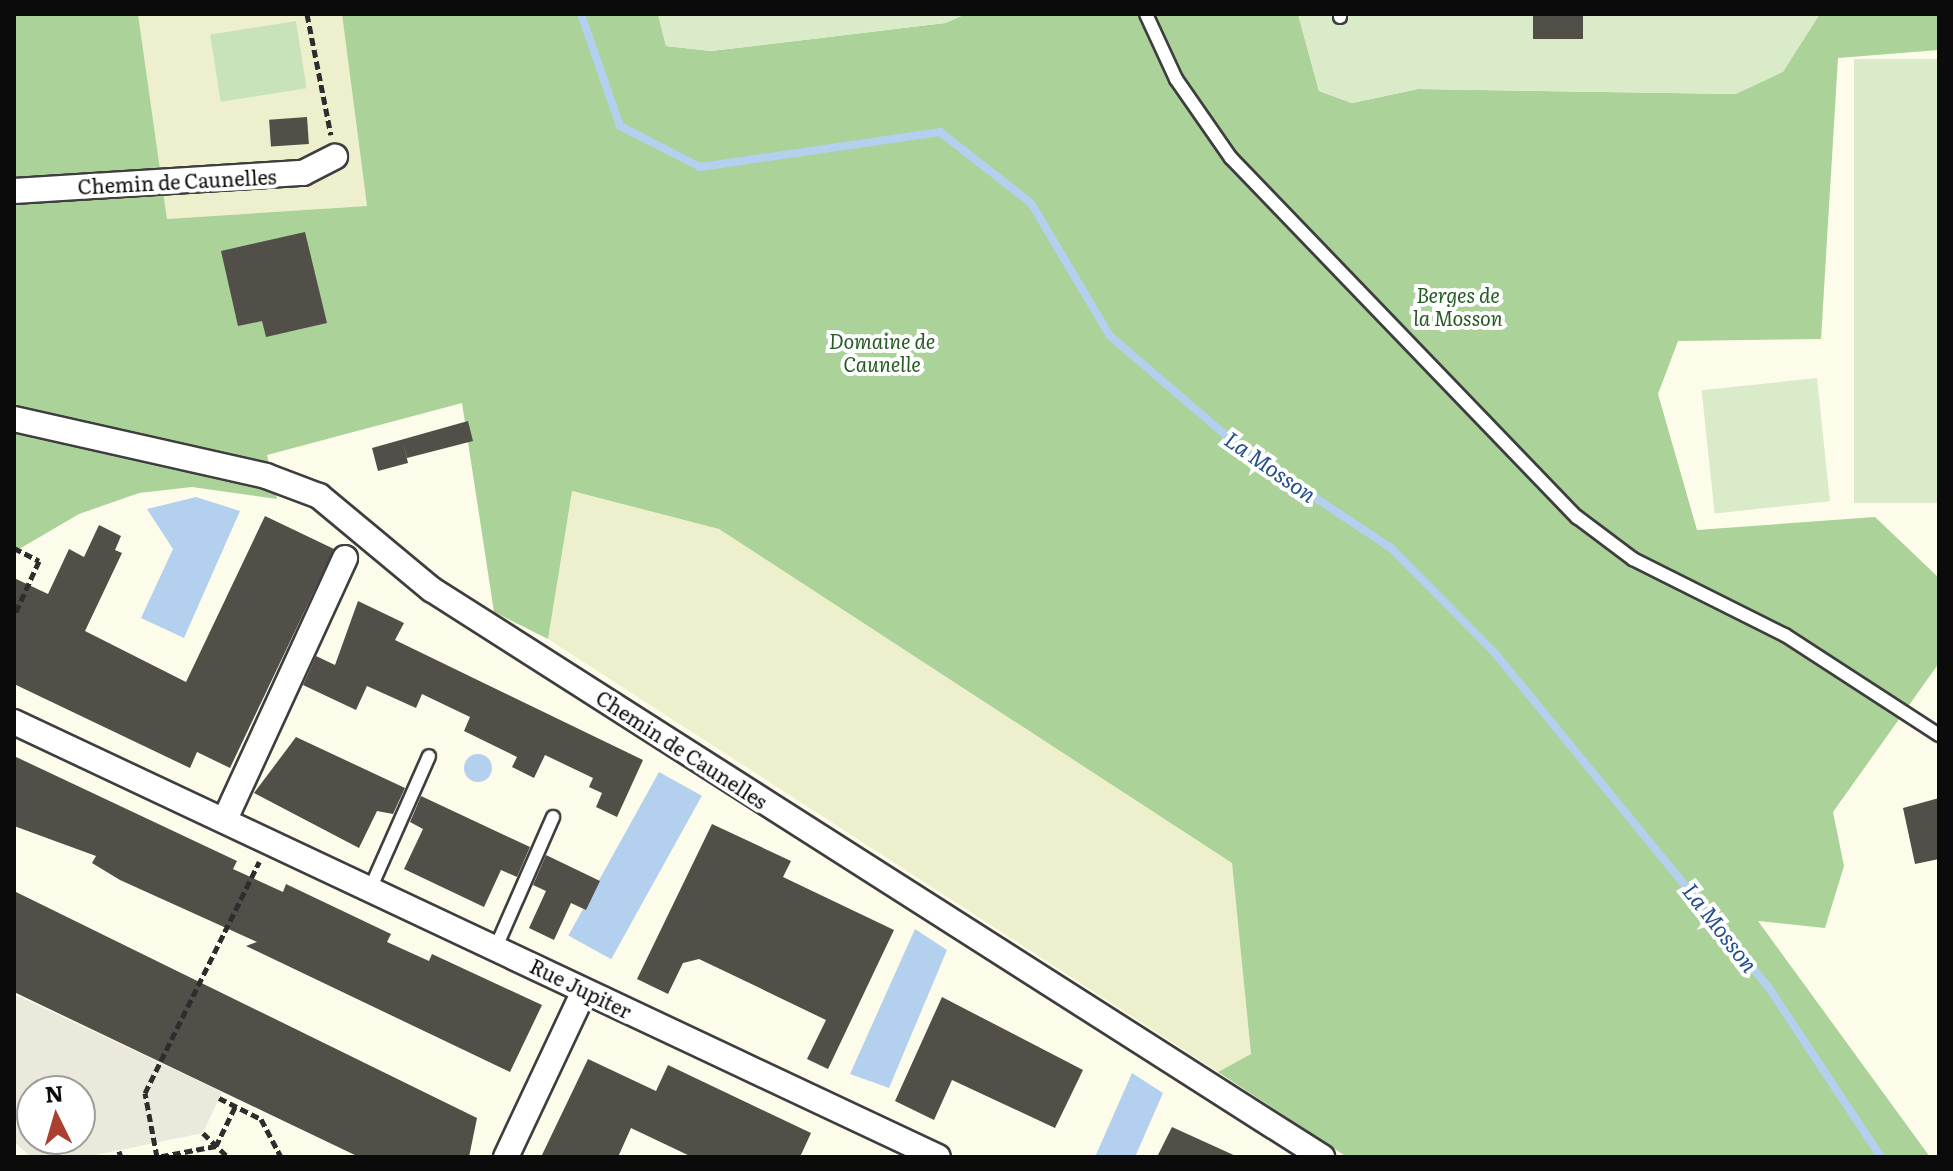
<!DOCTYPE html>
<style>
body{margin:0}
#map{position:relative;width:1953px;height:1171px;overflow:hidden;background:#fdfcea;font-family:Literata,serif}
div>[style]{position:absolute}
.farmland>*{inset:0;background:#eef0cd}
.green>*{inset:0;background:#c8e3b8;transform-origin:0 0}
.forest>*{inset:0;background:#aad299}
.pitch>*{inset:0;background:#daebc9;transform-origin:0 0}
.plaza>*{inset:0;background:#ebe9db}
.water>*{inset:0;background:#b4d0ef;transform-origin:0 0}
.round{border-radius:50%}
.stream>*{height:8px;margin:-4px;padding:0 4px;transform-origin:4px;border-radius:4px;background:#b4d0ef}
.building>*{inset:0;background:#524e48;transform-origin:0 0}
.path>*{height:5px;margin-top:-2.5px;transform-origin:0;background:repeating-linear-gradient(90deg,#2d2d2d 0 8px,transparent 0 12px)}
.roads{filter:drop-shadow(2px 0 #3e3e3e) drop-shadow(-2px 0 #3e3e3e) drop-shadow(0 2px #3e3e3e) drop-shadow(0 -2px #3e3e3e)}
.lane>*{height:12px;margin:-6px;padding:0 6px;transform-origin:6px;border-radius:6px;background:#fff}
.street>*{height:24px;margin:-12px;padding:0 12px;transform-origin:12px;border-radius:12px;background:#fff}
span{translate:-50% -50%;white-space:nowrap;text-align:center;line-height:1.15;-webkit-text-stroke:8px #fff;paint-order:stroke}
.street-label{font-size:20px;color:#0b0b0b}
.park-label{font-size:20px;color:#265b23;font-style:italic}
.water-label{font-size:22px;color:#224f8e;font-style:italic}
.frame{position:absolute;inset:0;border:16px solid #0b0b0b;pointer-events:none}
.north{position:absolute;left:16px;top:1075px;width:80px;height:80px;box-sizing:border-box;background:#fff;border:2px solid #9d9d9d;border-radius:50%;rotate:355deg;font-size:22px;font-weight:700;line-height:32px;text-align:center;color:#0b0b0b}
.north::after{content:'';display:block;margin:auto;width:28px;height:36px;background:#ab3f32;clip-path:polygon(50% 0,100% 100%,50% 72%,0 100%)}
</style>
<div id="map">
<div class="farmland">
<i style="clip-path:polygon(138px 14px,342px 14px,367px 206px,167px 219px)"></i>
<i style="clip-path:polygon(571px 491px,719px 529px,1232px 863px,1251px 1054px,1218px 1072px,548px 639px)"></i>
</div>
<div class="green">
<i style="left:296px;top:21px;width:68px;height:87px;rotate:81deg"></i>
</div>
<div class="forest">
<i style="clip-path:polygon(14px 14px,138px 14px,167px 219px,367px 206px,342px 14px,658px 14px,666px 46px,711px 51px,945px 23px,966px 14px,1298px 14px,1319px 91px,1352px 103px,1418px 89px,1736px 94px,1820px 14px,1939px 14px,1939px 50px,1838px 58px,1821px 339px,1678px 341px,1658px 394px,1697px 530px,1875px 517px,1939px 578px,1939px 663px,1833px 812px,1844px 866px,1825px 928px,1758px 921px,1930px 1157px,1347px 1157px,1218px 1072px,1251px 1054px,1232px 863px,719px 529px,572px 491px,548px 639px,494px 612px,462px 403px,267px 455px,277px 499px,192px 487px,139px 493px,79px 514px,14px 552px)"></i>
</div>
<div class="pitch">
<i style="clip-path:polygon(658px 14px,966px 14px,945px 23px,711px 51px,666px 46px)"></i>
<i style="clip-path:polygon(1298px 14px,1820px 14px,1783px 72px,1736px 94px,1418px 89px,1352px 103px,1319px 91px)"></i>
<i style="left:1939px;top:59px;width:444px;height:85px;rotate:90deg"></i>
<i style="left:1817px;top:378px;width:124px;height:116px;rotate:84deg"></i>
</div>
<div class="plaza">
<i style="clip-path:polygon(evenodd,14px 994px,222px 1092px,203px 1133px,86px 1157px,31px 1157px,14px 1142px,14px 994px,32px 1091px,80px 1091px,80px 1139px,32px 1139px,32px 1091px)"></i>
</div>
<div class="water">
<i style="clip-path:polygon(196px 497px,240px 511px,184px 638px,141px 618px,173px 549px,147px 509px)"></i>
<i class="round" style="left:464px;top:754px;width:28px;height:28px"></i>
<i style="left:659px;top:772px;width:49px;height:187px;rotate:29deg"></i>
<i style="clip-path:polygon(915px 929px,947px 950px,889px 1088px,850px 1074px)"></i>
<i style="clip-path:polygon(1132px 1073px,1163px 1093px,1135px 1157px,1095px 1157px)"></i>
</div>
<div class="stream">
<i style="left:581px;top:14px;width:119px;rotate:70.8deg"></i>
<i style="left:620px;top:126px;width:90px;rotate:27.1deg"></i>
<i style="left:700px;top:167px;width:243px;rotate:-8.3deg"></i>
<i style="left:940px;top:132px;width:115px;rotate:38deg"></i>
<i style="left:1031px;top:203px;width:155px;rotate:59.3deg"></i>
<i style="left:1110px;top:336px;width:174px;rotate:40.6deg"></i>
<i style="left:1242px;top:449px;width:179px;rotate:33.6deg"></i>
<i style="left:1391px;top:548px;width:146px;rotate:45.3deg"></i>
<i style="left:1494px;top:652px;width:434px;rotate:50.7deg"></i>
<i style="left:1769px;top:988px;width:203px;rotate:56.5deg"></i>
</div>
<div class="building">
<i style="left:1533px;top:14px;width:50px;height:25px"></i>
<i style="left:307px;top:117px;width:27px;height:38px;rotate:86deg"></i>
<i style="clip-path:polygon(305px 232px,327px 323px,266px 337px,262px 321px,238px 326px,221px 251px)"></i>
<i style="clip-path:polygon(468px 421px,473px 441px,407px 458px,403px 442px,408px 463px,378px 471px,372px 448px)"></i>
<i style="clip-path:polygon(265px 516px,334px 549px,230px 768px,197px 752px,190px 768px,14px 684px,14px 578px,48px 594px,69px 549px,84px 557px,99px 525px,121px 536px,115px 550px,122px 553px,85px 631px,186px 682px)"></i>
<i style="clip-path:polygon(358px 601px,404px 623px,395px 640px,643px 760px,617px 817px,596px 807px,602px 793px,589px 787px,593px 778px,545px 755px,534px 778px,512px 767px,517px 757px,464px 731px,470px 717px,422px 694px,416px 708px,367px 686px,356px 710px,303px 685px,316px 656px,335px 665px)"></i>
<i style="clip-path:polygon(296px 737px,405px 788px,393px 814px,377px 811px,359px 848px,254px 793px)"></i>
<i style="clip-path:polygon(14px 756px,237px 861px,233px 869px,283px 892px,286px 884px,391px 934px,387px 942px,429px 961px,432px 954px,542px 1005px,510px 1072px,246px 946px,257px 942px,120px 880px,92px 863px,96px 856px,14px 826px)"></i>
<i style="clip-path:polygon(421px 796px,530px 847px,517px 877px,501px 870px,484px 907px,404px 869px,423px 829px,410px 822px)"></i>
<i style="clip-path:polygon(1939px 798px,1939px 859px,1915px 864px,1903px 808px)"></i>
<i style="clip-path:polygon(712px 824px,791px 861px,783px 877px,894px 930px,828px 1069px,807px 1059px,826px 1020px,741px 979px,699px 959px,683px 963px,668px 994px,637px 979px)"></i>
<i style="clip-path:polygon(546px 855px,600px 881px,586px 910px,571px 903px,554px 940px,529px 928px,546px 891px,533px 885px)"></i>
<i style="clip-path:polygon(14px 891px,477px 1118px,469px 1157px,359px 1157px,14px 992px)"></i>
<i style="clip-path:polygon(942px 997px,1083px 1070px,1055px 1128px,952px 1080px,934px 1120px,895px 1101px)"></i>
<i style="clip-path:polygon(588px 1059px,656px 1091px,668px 1065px,811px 1133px,800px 1157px,692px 1157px,631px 1128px,618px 1157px,541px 1157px)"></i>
<i style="clip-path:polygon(1172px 1127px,1238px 1157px,1157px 1157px)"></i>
</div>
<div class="path">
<i style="left:307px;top:14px;width:123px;rotate:78.8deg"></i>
<i style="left:14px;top:548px;width:28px;rotate:27deg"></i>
<i style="left:39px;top:561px;width:60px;rotate:114.4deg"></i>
<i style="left:219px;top:1098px;width:47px;rotate:26.6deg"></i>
<i style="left:261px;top:1119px;width:43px;rotate:62.2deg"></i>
<i style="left:235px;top:1107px;width:43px;rotate:116deg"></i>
<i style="left:216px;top:1146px;width:60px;rotate:169.4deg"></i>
<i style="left:157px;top:1157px;width:65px;rotate:-100.6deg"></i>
<i style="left:145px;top:1093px;width:258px;rotate:-63.7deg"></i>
<i style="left:203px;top:1133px;width:35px;rotate:44deg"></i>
<i style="left:119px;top:1151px;width:6px;rotate:72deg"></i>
</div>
<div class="roads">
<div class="lane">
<i style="left:1146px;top:14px;width:72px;rotate:65.2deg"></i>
<i style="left:1176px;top:79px;width:96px;rotate:55.2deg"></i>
<i style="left:1231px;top:158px;width:499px;rotate:46.1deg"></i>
<i style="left:1577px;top:517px;width:70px;rotate:36.9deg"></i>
<i style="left:1633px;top:559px;width:170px;rotate:26.6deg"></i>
<i style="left:1785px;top:635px;width:184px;rotate:33deg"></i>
<i style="left:1340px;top:17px;width:3px;rotate:-90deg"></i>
<i style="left:371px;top:887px;width:143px;rotate:-66.1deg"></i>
<i style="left:496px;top:947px;width:142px;rotate:-66.3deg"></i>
</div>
<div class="street">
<i style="left:14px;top:191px;width:290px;rotate:-3.6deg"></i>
<i style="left:303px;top:173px;width:36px;rotate:-27deg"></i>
<i style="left:14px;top:419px;width:258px;rotate:12.7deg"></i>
<i style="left:266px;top:476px;width:57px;rotate:20.7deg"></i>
<i style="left:319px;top:496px;width:146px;rotate:39.7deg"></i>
<i style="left:431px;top:589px;width:1057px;rotate:32.52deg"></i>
<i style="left:14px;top:722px;width:1021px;rotate:25.21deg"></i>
<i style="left:226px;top:817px;width:285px;rotate:-65.3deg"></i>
<i style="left:506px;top:1157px;width:183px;rotate:-64.8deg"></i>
</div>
</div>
<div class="street-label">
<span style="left:177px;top:181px;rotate:-3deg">Chemin de Caunelles</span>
<span style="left:682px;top:749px;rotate:33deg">Chemin de Caunelles</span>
<span style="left:581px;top:988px;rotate:26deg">Rue Jupiter</span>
</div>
<div class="park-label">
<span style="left:1458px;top:306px">Berges de<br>la Mosson</span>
<span style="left:882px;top:352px">Domaine de<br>Caunelle</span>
</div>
<div class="water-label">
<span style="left:1271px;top:466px;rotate:35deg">La Mosson</span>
<span style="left:1721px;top:927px;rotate:52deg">La Mosson</span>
</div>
<div class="frame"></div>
<div class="north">N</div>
</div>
